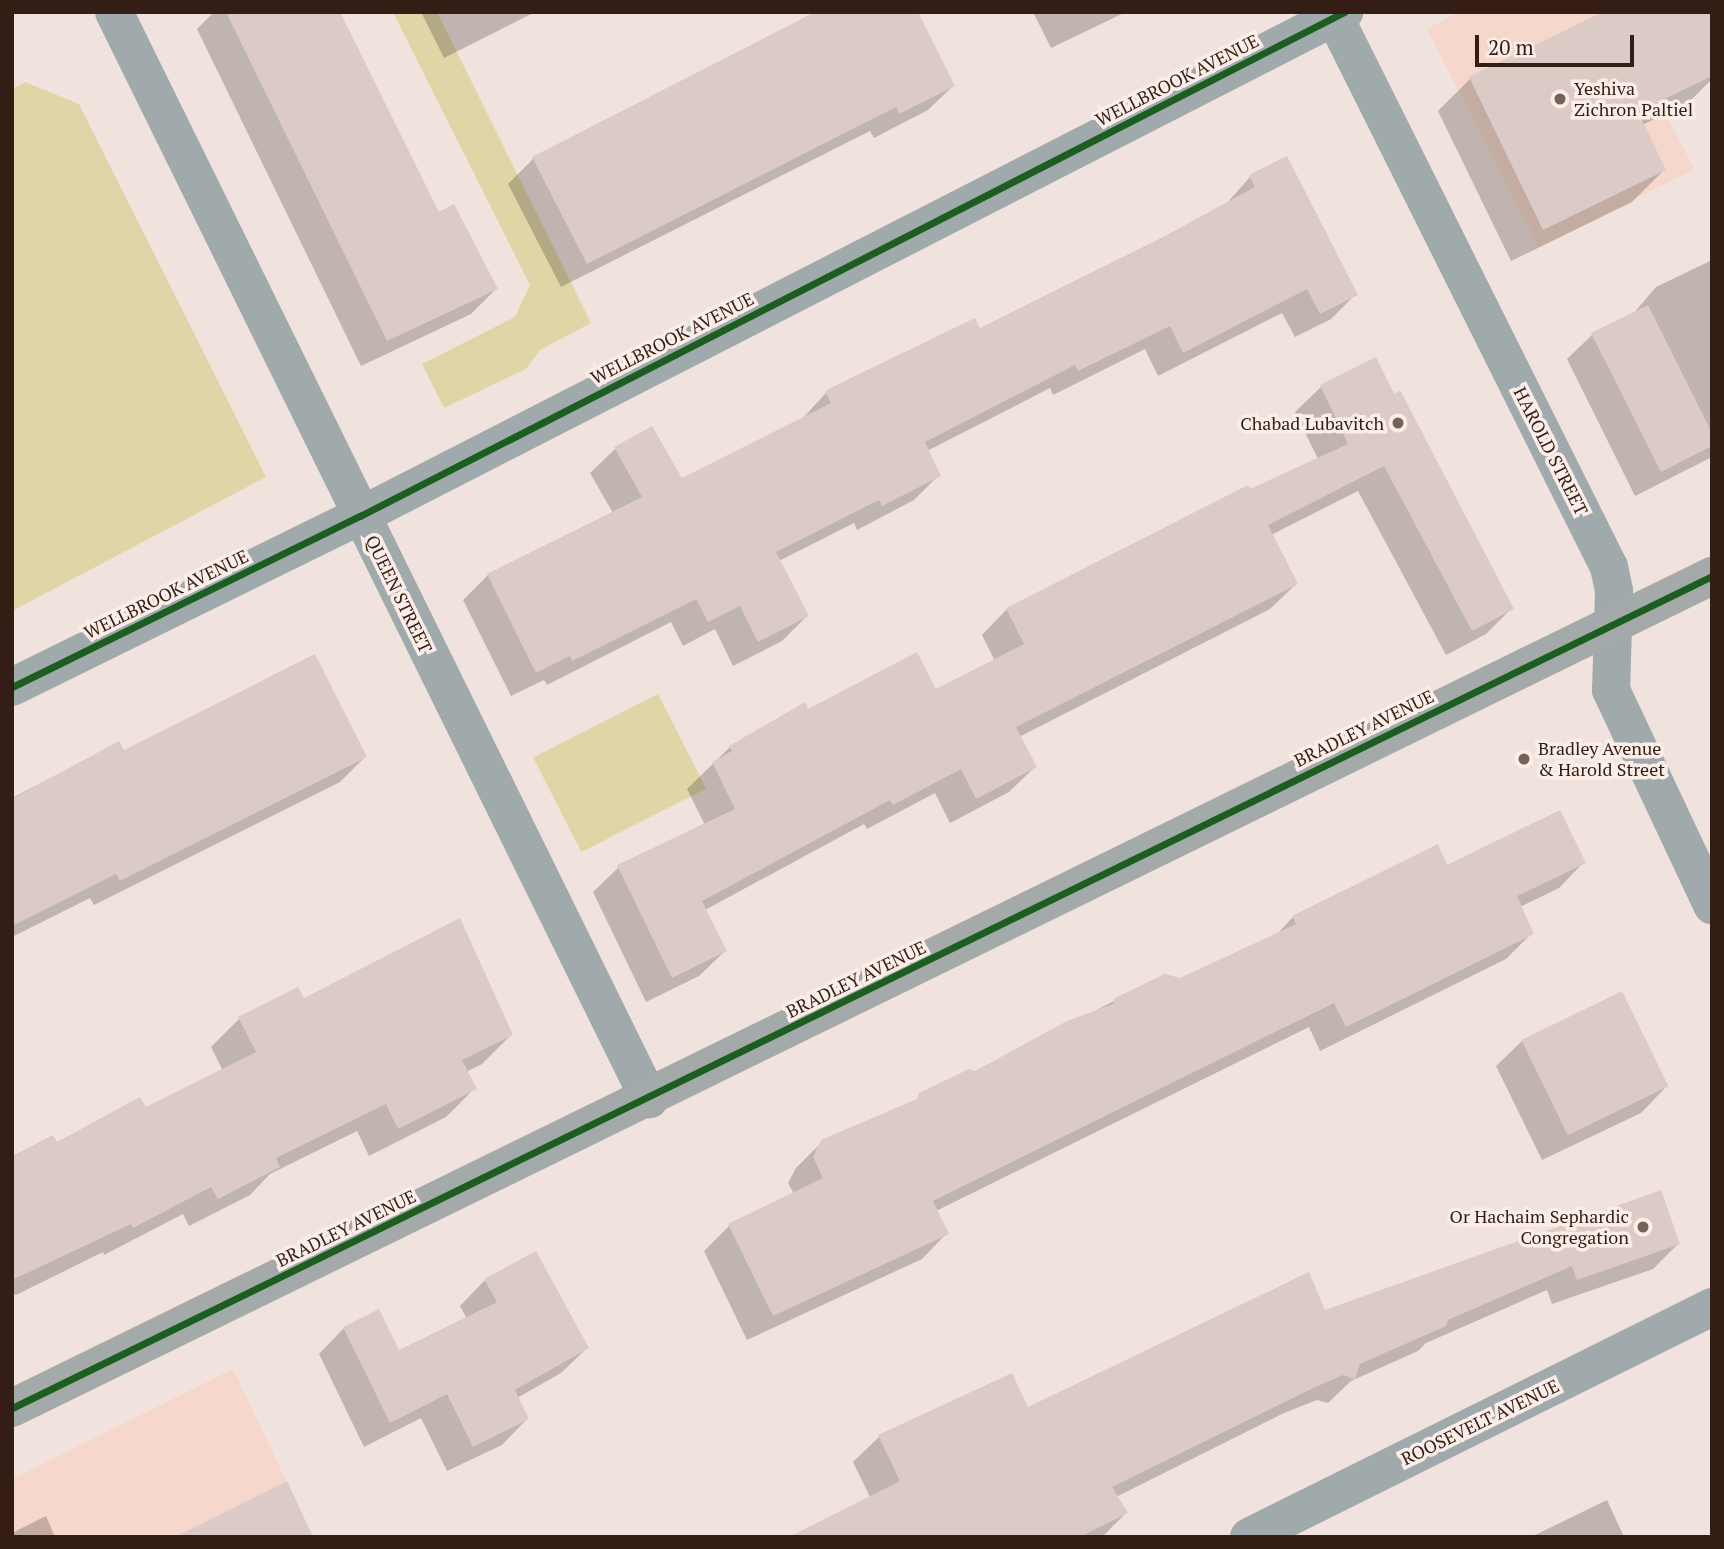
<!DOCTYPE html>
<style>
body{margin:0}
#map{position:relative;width:1724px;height:1549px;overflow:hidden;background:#f0e2dc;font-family:"PT Serif",serif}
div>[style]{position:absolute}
.built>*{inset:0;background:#f5d7cb}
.green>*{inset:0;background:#e0d5a7;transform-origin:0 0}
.shadow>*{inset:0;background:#0003}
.building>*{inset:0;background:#dccac7;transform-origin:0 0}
.street>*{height:38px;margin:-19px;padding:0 19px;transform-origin:19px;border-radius:19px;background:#a0aaac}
.secondary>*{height:38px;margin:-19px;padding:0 19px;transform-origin:19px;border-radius:19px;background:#a4a9a9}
.cycleway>*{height:7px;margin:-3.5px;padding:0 3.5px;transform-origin:3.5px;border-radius:3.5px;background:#1b5e20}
.dots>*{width:19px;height:19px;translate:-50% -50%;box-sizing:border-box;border:4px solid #fbeee9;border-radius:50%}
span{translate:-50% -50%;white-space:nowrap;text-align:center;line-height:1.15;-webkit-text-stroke:7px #fbeee9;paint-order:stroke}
.street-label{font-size:18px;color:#341d14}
.poi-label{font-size:18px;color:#341d14}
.left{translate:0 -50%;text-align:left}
.right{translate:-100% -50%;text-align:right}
.frame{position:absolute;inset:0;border:14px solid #341d14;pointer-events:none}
.scale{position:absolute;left:1475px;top:35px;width:159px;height:32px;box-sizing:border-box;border:4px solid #341d14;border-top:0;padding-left:9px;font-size:21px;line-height:24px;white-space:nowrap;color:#341d14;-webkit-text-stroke:5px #fbeee9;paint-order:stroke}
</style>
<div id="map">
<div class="built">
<i style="clip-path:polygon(1459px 12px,1614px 12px,1694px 169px,1539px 248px,1427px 29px)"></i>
<i style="clip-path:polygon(233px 1369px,313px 1537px,12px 1537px,12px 1479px)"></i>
</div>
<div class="green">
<i style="clip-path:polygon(393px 12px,437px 12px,591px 323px,540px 350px,526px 369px,444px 408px,422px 364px,515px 317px,530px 285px)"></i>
<i style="clip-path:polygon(25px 82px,79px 104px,266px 477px,12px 611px,12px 89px)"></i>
<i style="left:658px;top:694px;width:106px;height:140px;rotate:63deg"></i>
</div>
<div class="shadow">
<i style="clip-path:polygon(214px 12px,337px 12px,438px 215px,496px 289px,471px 314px,361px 366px,197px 29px)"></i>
<i style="clip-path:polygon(421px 12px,535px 12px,444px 58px)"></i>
<i style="clip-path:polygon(1033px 12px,1126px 12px,1051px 48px)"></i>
<i style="clip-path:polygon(1712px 12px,1712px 79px,1689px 102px,1642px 125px,1664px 170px,1632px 202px,1511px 261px,1438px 111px,1470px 79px)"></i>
<i style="clip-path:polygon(953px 86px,928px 110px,874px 138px,870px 131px,561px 287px,508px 184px,533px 159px)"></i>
<i style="clip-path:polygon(1286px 158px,1356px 294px,1331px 319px,1295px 337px,1282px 313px,1158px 376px,1145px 349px,1053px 395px,1050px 388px,927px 451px,939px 475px,914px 500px,857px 530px,854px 523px,779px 561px,807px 616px,782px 641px,733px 666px,715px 629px,683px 646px,671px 622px,547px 685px,544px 680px,511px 696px,463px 600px,488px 575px,613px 513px,590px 473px,615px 449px,681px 480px,802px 419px,826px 393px,979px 330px,1164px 238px,1226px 204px,1250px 177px)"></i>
<i style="clip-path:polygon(1712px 260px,1712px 457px,1635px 496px,1567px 359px,1592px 335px,1633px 314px,1656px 287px)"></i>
<i style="clip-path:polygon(1375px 359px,1511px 609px,1486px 634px,1446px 655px,1358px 491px,1271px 535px,1296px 584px,1270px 609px,1019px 737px,1035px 767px,1009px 792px,950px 823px,935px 793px,867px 829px,864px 824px,705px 910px,725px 951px,699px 976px,646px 1002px,593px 892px,619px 867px,705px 825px,687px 789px,730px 747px,807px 711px,935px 692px,995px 661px,982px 635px,1007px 609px,1318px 459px,1295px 412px,1321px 387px)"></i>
<i style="clip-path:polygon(118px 743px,123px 752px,365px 757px,340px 782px,94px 905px,90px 898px,12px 937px,12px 798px)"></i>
<i style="clip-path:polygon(1584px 862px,1559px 888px,1520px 907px,1531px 934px,1506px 959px,1320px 1051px,1309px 1027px,936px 1211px,947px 1233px,922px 1259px,747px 1340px,704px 1251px,729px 1226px,794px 1194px,788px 1183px,796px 1168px,822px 1142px,975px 1073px,1116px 1000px,1180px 980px,1275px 936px,1293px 917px,1447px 867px)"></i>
<i style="clip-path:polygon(1621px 993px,1666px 1087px,1641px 1113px,1542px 1160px,1496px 1066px,1522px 1041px)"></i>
<i style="clip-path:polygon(303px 1000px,511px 1035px,482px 1064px,466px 1072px,475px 1088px,446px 1117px,369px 1156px,357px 1131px,270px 1174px,250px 1195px,189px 1226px,183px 1214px,104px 1255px,103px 1252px,16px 1295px,12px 1293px,12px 1158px,145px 1110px,223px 1071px,211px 1047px,239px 1019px)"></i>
<i style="clip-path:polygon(1678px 1244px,1653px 1269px,1552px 1304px,1547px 1290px,1426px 1343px,1418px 1351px,1351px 1381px,1328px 1403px,1317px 1400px,1284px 1413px,1116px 1497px,1126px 1513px,1102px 1537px,803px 1537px,870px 1497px,853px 1462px,879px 1437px,1011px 1375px,1028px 1409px,1324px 1313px)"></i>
<i style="clip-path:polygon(485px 1280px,587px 1348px,561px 1373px,517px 1398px,527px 1419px,502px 1445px,447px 1471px,421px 1418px,364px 1447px,319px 1354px,344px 1328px,399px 1352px,467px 1319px,460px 1306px)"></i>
<i style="clip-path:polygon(1607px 1500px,1624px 1537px,1531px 1537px)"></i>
<i style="clip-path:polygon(46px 1516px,55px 1537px,12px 1537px,12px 1533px)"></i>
</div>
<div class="building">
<i style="clip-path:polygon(226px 12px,340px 12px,439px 212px,454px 204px,498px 289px,387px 341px)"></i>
<i style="clip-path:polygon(815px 12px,918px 12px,955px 86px,899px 114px,896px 107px,587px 264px,532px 157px)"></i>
<i style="clip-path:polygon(1603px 12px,1712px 12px,1712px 76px,1638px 112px,1666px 170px,1543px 230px,1469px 77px)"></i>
<i style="clip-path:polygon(1287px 156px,1358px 295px,1320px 314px,1307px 289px,1183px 353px,1170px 326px,1078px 371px,1075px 365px,925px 442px,941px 476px,882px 506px,879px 500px,776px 552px,809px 616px,758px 642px,740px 606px,708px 622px,696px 599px,572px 661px,570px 656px,536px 673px,487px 574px,642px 497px,614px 447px,652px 426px,682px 478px,831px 403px,825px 391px,855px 376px,975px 318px,980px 328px,1163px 237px,1255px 187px,1249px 175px)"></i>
<i style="clip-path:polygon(1648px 305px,1712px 433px,1712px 446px,1661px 472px,1591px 333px)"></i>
<i style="clip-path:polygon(1376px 357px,1394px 394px,1400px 390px,1514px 609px,1472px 631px,1384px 466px,1268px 525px,1298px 584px,1016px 727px,1037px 767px,976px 799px,961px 769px,893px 805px,890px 800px,702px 901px,727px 951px,672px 978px,617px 865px,735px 809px,712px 762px,732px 751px,729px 746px,805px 702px,808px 709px,917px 652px,936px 689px,1024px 644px,1006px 608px,1248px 485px,1250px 489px,1348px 444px,1320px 385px)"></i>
<i style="clip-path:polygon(315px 654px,367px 757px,120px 881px,116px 874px,12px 926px,12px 799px,119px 741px,124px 750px)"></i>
<i style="clip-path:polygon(1560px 810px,1586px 863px,1517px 896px,1534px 934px,1346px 1027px,1334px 1003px,933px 1201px,949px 1234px,773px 1316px,728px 1224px,823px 1178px,813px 1157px,821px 1140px,917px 1099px,919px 1093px,969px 1069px,975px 1071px,1067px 1021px,1113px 1004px,1115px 998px,1165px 974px,1180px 978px,1296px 924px,1292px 916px,1438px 844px,1447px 865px)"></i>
<i style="clip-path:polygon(460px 918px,513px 1035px,462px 1060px,477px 1089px,398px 1129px,386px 1104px,276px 1158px,280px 1167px,218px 1199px,211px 1187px,133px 1228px,131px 1224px,12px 1280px,12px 1156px,53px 1135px,57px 1142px,140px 1097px,146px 1107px,256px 1052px,238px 1017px,298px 987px,304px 998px)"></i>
<i style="left:1622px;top:991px;width:106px;height:112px;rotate:64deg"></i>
<i style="clip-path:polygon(1661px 1190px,1680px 1244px,1577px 1280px,1572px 1266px,1448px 1320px,1446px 1326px,1360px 1364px,1355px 1379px,1343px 1375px,1311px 1389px,1112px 1487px,1128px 1513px,1080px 1537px,789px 1537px,900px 1481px,878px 1435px,1012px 1373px,1028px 1407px,1309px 1272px,1325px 1310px)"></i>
<i style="clip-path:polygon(536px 1251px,589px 1348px,515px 1390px,529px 1419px,473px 1447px,447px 1394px,390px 1423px,343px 1327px,379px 1309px,399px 1350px,497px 1302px,484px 1279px)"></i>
<i style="clip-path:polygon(287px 1481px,313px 1537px,175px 1537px)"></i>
</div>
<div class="street">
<i style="left:114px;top:12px;width:1212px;rotate:63.79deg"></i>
<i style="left:1332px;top:12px;width:620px;rotate:63.48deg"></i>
<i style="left:1609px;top:567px;width:25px;rotate:78deg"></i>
<i style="left:1614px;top:591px;width:99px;rotate:91.7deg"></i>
<i style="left:1611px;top:690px;width:238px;rotate:64.8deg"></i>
<i style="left:12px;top:687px;width:388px;rotate:-26.2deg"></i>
<i style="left:360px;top:516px;width:1106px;rotate:-27.12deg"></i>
<i style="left:1249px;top:1537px;width:517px;rotate:-26.42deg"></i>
</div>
<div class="secondary">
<i style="left:12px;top:1408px;width:1893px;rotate:-26.08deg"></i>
</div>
<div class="cycleway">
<i style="left:12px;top:687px;width:388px;rotate:-26.2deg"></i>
<i style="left:360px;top:516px;width:1106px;rotate:-27.12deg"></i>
<i style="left:12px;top:1408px;width:1893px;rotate:-26.08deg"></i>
</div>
<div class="dots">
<i style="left:1560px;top:99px;background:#76625a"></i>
<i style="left:1398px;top:423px;background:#76625a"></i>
<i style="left:1524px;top:759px;background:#76625a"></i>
<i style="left:1643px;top:1227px;background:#76625a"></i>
</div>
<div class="street-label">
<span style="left:1177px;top:80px;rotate:-27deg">WELLBROOK AVENUE</span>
<span style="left:672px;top:338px;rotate:-27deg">WELLBROOK AVENUE</span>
<span style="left:1551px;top:451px;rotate:63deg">HAROLD STREET</span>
<span style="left:166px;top:594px;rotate:-26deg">WELLBROOK AVENUE</span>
<span style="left:399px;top:594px;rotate:64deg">QUEEN STREET</span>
<span style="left:1364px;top:728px;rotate:-26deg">BRADLEY AVENUE</span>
<span style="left:856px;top:979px;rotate:-26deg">BRADLEY AVENUE</span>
<span style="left:346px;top:1228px;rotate:-26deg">BRADLEY AVENUE</span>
<span style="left:1480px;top:1422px;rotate:-26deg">ROOSEVELT AVENUE</span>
</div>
<div class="poi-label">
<span class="left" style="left:1574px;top:99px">Yeshiva<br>Zichron Paltiel</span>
<span class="right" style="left:1384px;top:423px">Chabad Lubavitch</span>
<span class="left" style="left:1538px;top:759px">Bradley Avenue<br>&amp; Harold Street</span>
<span class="right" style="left:1629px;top:1227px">Or Hachaim Sephardic<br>Congregation</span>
</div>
<div class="frame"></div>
<div class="scale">20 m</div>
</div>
